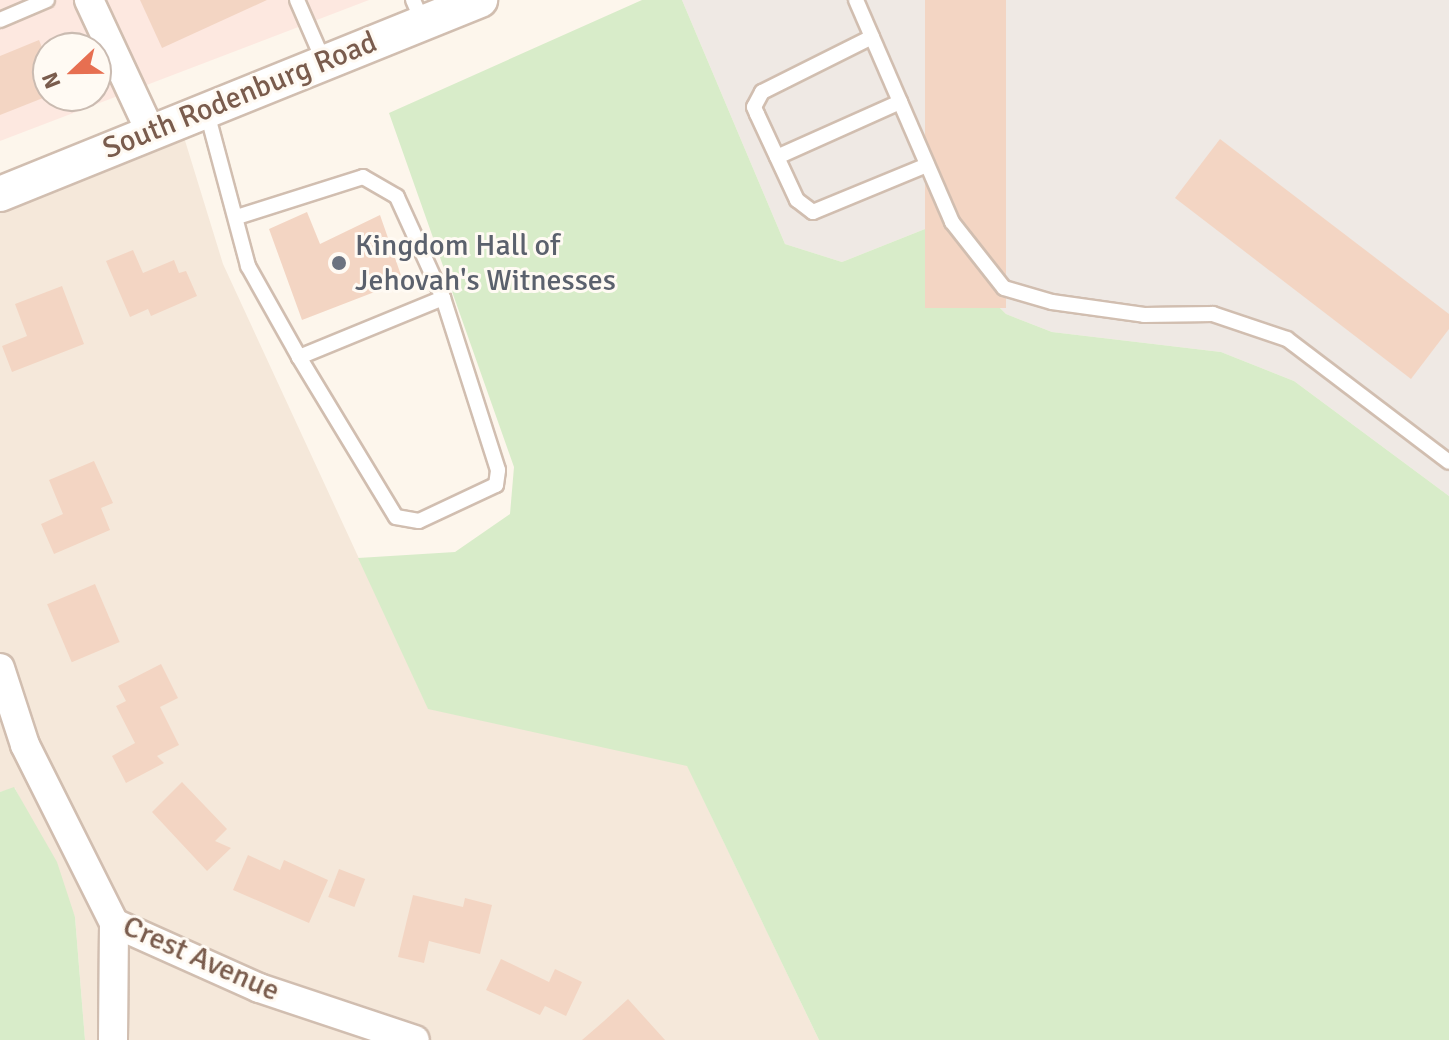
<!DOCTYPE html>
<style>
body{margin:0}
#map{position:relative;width:1449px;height:1040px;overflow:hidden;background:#fdf6ec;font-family:Signika,sans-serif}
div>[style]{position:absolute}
.residential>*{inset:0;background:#f5e8da}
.commercial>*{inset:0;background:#fde8e0}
.industrial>*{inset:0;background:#efe9e4}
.green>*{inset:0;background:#d8ecc9}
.building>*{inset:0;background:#f3d5c3;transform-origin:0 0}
.roads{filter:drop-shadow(2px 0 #d1beb0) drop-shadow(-2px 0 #d1beb0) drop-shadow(0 2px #d1beb0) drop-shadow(0 -2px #d1beb0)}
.service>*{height:14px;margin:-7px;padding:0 7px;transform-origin:7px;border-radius:7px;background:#fff}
.minor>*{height:28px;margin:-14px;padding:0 14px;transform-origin:14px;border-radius:14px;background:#fff}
.tertiary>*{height:34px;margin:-17px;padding:0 17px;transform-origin:17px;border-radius:17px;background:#fff}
.dots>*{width:22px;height:22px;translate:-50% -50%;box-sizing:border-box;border:4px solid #fffaf3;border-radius:50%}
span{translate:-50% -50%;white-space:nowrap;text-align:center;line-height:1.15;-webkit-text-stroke:6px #fffaf3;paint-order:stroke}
.street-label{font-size:30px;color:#7a5c4d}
.worship-label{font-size:30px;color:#5b616d}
.left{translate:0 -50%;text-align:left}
.north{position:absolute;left:32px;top:32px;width:80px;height:80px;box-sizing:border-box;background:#fffaf3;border:2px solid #cabbb1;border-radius:50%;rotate:248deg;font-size:22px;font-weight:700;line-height:32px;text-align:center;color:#7a5c4d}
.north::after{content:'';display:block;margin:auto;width:28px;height:36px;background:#e76f51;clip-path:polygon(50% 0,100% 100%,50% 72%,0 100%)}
</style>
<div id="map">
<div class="residential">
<i style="clip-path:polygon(183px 134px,223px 264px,428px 708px,687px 765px,819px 1040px,85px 1040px,75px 917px,15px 788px,0 792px,0 212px)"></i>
</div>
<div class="commercial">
<i style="clip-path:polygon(evenodd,0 0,369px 0,0 141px,0 0,48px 48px,96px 48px,96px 96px,48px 96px,48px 48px)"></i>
</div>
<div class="industrial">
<i style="clip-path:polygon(682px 0,1449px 0,1449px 496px,1294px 381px,1221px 352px,1052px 332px,1006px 314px,966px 274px,935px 225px,842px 262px,785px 244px)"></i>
</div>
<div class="green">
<i style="clip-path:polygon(642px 0,682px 0,785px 244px,842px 262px,935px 225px,966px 274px,1006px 314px,1052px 332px,1221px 352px,1294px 381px,1449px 496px,1449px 1040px,819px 1040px,687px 766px,428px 709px,358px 558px,455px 552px,510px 514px,514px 467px,389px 113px)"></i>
<i style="clip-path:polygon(14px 787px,57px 862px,75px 917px,85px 1040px,0 1040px,0 792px)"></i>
</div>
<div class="building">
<i style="clip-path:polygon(140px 0,267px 0,162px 48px)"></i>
<i style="left:925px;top:0;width:81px;height:308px"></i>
<i style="clip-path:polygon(39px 40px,48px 62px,48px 96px,0 115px,0 56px)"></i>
<i style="clip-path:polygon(1220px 139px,1449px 314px,1449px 329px,1411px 379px,1175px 198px)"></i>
<i style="clip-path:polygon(307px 212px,320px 244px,380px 215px,403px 281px,302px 320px,269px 229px)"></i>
<i style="clip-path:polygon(133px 250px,143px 273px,174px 260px,179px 273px,186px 271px,197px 296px,151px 316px,148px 309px,130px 317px,106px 261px)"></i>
<i style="clip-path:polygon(62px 286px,84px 344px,12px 372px,2px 346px,27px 336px,15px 304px)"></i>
<i style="clip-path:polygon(94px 461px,113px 503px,101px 508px,110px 530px,54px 554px,41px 524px,63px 514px,49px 480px)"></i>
<i style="left:95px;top:584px;width:63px;height:52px;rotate:67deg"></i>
<i style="clip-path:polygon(161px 664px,178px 698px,160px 707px,179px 745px,157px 756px,164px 763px,126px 783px,112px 756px,135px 743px,116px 706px,126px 701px,118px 686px)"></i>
<i style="clip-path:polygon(182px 782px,227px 829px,215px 841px,231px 848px,207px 871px,152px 812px)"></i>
<i style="clip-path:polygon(248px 855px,280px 870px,284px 860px,328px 880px,309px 923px,233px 890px)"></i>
<i style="left:339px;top:869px;width:28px;height:30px;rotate:21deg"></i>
<i style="clip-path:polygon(413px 895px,463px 907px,465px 898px,492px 905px,480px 954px,429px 941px,424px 963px,398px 957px)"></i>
<i style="clip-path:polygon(501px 959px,549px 982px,555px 969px,582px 982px,566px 1016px,545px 1006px,540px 1015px,486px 990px)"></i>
<i style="clip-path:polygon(628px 999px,665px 1040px,582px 1040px,604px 1021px)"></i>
</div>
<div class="roads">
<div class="service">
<i style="left:297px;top:0;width:68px;rotate:66.5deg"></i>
<i style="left:413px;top:0;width:24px;rotate:66deg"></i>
<i style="left:856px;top:0;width:242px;rotate:66.6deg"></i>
<i style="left:952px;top:222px;width:84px;rotate:51.8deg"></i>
<i style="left:1004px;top:288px;width:50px;rotate:16.3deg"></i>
<i style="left:1052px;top:302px;width:93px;rotate:8deg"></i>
<i style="left:1144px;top:315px;width:69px;rotate:-0.8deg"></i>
<i style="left:1213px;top:314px;width:78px;rotate:18.7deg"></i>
<i style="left:1287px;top:339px;width:203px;rotate:37.2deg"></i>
<i style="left:0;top:20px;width:51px;rotate:-23.1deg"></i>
<i style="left:872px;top:37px;width:123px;rotate:153.4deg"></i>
<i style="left:762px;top:92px;width:17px;rotate:118deg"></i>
<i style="left:754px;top:107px;width:8px;rotate:67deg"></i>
<i style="left:757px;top:114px;width:95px;rotate:65.1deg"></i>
<i style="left:797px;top:200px;width:20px;rotate:37deg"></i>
<i style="left:813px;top:212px;width:123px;rotate:-22.4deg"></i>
<i style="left:206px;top:109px;width:163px;rotate:75deg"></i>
<i style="left:248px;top:266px;width:104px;rotate:60.7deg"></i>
<i style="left:299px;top:357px;width:187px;rotate:58.8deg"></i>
<i style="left:396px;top:517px;width:23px;rotate:10deg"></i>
<i style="left:419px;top:521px;width:85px;rotate:-25.1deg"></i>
<i style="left:496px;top:485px;width:15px;rotate:-82deg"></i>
<i style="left:498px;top:470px;width:181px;rotate:-107.7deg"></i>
<i style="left:443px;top:298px;width:156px;rotate:157.7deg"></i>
<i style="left:777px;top:157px;width:135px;rotate:-24.1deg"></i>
<i style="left:237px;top:217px;width:132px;rotate:-17.6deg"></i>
<i style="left:363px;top:177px;width:39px;rotate:30deg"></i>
<i style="left:397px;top:197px;width:111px;rotate:65.5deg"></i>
</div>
<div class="minor">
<i style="left:89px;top:0;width:145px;rotate:65deg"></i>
<i style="left:0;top:668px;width:81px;rotate:72deg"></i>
<i style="left:25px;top:745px;width:199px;rotate:63.4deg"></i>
<i style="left:114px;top:923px;width:159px;rotate:24.1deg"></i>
<i style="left:259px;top:988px;width:164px;rotate:18.4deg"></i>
<i style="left:113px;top:1040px;width:117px;rotate:-89.5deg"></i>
</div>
<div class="tertiary">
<i style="left:0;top:194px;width:518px;rotate:-22.01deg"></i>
</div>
</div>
<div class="dots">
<i style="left:339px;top:263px;background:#6b7280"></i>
</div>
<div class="street-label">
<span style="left:240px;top:96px;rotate:-22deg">South Rodenburg Road</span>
<span style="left:201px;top:959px;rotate:24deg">Crest Avenue</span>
</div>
<div class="worship-label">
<span class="left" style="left:355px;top:263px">Kingdom Hall of<br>Jehovah's Witnesses</span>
</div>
<div class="north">N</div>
</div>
